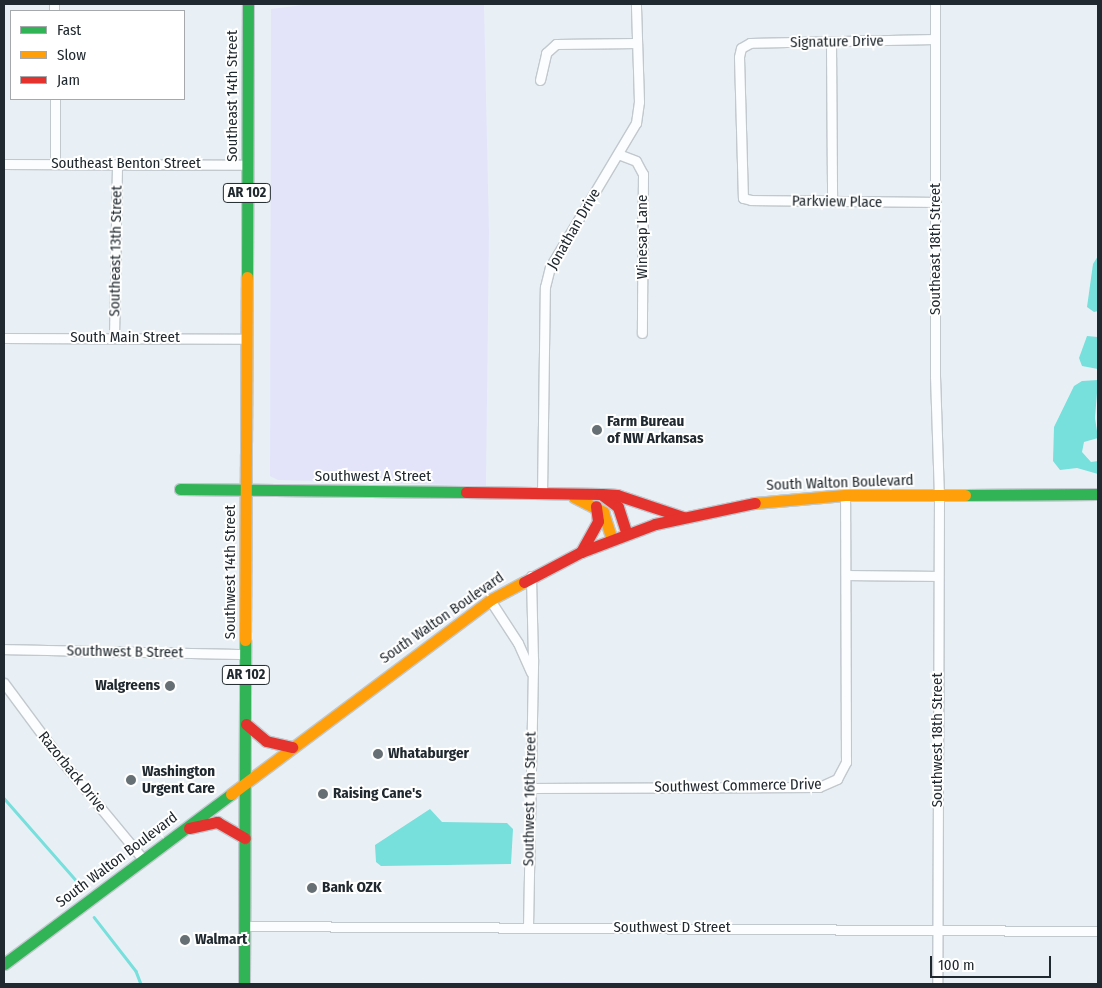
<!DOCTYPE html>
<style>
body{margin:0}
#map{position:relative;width:1102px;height:988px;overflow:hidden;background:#e9f0f5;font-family:"Fira Sans Condensed",sans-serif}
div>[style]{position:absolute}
.green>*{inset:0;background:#e3e4fa}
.water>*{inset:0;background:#77dfdc}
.stream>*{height:2.5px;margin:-1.25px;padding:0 1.25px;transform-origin:1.25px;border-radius:1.25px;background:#77dfdc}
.roads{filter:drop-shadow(1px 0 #c1c8ce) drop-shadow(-1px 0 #c1c8ce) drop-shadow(0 1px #c1c8ce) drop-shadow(0 -1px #c1c8ce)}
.street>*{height:9px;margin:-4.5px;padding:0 4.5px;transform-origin:4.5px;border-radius:4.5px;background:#fcfdfe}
.fast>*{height:11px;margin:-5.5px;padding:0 5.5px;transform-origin:5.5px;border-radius:5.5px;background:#30b455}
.slow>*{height:11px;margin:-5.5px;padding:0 5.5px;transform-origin:5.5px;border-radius:5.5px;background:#ff9f0a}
.jam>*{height:11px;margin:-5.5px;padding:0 5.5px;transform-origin:5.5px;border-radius:5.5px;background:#e5322d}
.dots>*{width:14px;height:14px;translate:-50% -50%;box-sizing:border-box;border:2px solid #fff;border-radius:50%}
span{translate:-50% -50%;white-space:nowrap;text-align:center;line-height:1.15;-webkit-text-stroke:4px #fff;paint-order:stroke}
.shield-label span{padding:1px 4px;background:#fff;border:1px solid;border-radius:4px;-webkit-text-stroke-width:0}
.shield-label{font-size:14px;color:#20292f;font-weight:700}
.street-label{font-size:15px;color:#20292f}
.poi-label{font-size:15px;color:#20292f;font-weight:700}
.left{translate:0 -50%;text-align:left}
.right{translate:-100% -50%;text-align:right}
.frame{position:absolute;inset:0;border:5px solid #20292f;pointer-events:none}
.legend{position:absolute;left:10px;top:10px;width:175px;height:90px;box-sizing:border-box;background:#fff;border:1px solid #a6a9ac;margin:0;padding:6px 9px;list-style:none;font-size:15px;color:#20292f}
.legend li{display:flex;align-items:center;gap:10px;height:25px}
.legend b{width:25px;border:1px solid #a6a9ac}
.scale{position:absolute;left:930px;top:956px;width:121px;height:22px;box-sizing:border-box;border:2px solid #20292f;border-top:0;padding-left:6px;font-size:15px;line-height:18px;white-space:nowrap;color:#20292f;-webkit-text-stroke:4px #fff;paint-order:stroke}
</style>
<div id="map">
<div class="green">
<i style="clip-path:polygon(311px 4px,484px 4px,489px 232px,486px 486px,278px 480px,270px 476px,271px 9px)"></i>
<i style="clip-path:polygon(547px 982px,665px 983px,842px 984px,407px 983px)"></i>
</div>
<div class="water">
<i style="clip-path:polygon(1098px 256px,1098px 311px,1094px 312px,1087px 307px,1093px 264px)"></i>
<i style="clip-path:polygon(1087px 336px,1098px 337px,1098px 369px,1082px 366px,1079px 358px)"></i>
<i style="clip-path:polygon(1098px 380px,1095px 418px,1098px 438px,1084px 442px,1082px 452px,1091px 462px,1098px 461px,1098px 474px,1077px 468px,1060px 470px,1053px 461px,1054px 427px,1074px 386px,1082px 381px)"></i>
<i style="clip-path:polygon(430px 809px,442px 822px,507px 823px,513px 829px,511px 864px,381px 866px,376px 862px,375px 845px)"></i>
</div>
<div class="stream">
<i style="left:4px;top:798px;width:118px;rotate:48.8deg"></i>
<i style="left:94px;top:917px;width:68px;rotate:52.1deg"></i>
<i style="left:136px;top:971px;width:14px;rotate:69deg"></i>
</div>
<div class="roads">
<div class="street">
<i style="left:54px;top:4px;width:7px;rotate:90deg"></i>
<i style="left:935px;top:4px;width:372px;rotate:90deg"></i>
<i style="left:935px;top:376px;width:119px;rotate:88.1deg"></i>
<i style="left:939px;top:495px;width:489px;rotate:90.2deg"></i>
<i style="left:935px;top:39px;width:185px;rotate:178.8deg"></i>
<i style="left:750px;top:43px;width:10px;rotate:151deg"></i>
<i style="left:741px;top:48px;width:9px;rotate:103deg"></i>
<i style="left:739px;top:57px;width:141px;rotate:88.4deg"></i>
<i style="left:743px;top:198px;width:8px;rotate:14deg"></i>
<i style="left:751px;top:200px;width:185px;rotate:0.6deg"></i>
<i style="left:831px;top:43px;width:159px;rotate:89.6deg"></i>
<i style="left:540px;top:80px;width:28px;rotate:-77deg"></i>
<i style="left:546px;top:53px;width:13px;rotate:-42deg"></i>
<i style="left:556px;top:44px;width:81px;rotate:-0.7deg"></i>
<i style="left:55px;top:99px;width:65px;rotate:90deg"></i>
<i style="left:618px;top:154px;width:19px;rotate:21deg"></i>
<i style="left:636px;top:161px;width:15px;rotate:62deg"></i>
<i style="left:643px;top:174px;width:159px;rotate:90.4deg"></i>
<i style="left:4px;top:164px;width:244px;rotate:0.2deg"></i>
<i style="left:4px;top:338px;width:243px;rotate:0.2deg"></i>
<i style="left:114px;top:338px;width:174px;rotate:-89deg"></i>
<i style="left:542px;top:494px;width:207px;rotate:-89.2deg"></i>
<i style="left:545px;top:287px;width:21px;rotate:-76deg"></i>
<i style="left:550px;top:267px;width:168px;rotate:-59.2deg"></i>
<i style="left:636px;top:123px;width:21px;rotate:-82deg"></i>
<i style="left:639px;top:102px;width:98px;rotate:-91.8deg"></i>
<i style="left:847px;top:575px;width:91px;rotate:0.6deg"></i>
<i style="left:490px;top:600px;width:51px;rotate:56.9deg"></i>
<i style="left:518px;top:643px;width:32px;rotate:66deg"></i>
<i style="left:4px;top:649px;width:242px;rotate:1.2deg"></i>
<i style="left:4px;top:683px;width:96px;rotate:53.5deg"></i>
<i style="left:61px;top:760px;width:129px;rotate:50.4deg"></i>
<i style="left:530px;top:788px;width:289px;rotate:-0.2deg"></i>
<i style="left:819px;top:787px;width:20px;rotate:-24deg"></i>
<i style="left:837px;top:779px;width:19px;rotate:-62deg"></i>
<i style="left:846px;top:762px;width:267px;rotate:-90.2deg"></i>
<i style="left:245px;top:926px;width:853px;rotate:0.34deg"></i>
<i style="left:528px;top:927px;width:268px;rotate:-88.9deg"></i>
<i style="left:533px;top:659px;width:83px;rotate:-91.4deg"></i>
</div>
<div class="fast">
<i style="left:247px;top:277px;width:273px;rotate:-89.8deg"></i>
<i style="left:180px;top:489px;width:286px;rotate:0.6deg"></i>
<i style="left:965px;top:495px;width:133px;rotate:-0.4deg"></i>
<i style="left:4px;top:964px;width:284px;rotate:-36.8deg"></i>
<i style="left:244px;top:984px;width:344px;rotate:-89.8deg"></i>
</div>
<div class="slow">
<i style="left:574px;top:497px;width:33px;rotate:27deg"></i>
<i style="left:603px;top:512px;width:28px;rotate:72deg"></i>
<i style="left:755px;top:503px;width:90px;rotate:-5.1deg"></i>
<i style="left:845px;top:495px;width:120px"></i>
<i style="left:245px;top:640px;width:363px;rotate:-89.7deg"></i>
<i style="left:231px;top:794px;width:324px;rotate:-36.8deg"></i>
<i style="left:490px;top:600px;width:38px;rotate:-28deg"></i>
</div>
<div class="jam">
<i style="left:466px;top:492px;width:135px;rotate:0.8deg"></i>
<i style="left:601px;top:494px;width:21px;rotate:37deg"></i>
<i style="left:618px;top:507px;width:28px;rotate:72deg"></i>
<i style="left:602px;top:494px;width:15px;rotate:4deg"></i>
<i style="left:617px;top:495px;width:70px;rotate:18.4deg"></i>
<i style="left:581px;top:552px;width:35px;rotate:-61deg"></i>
<i style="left:598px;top:521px;width:15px;rotate:-98deg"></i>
<i style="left:524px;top:582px;width:64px;rotate:-27.8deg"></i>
<i style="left:581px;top:552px;width:79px;rotate:-20.7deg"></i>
<i style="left:655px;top:524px;width:102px;rotate:-11.9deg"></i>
<i style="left:246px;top:724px;width:26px;rotate:40deg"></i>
<i style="left:266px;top:741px;width:27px;rotate:13deg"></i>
<i style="left:189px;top:828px;width:29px;rotate:-12deg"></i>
<i style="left:217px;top:822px;width:32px;rotate:30deg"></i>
</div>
</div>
<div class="dots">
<i style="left:597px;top:430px;background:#666f74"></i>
<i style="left:170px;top:686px;background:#666f74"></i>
<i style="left:378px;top:754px;background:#666f74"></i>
<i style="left:131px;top:780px;background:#666f74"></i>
<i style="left:323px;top:794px;background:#666f74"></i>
<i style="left:312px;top:888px;background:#666f74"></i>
<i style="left:185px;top:940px;background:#666f74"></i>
</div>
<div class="shield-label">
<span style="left:247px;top:193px">AR 102</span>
<span style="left:246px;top:675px">AR 102</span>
</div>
<div class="street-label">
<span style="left:837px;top:42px;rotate:-1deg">Signature Drive</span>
<span style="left:233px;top:96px;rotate:-90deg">Southeast 14th Street</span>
<span style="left:126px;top:164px">Southeast Benton Street</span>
<span style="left:837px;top:202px;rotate:1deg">Parkview Place</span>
<span style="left:574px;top:229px;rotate:-60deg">Jonathan Drive</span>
<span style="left:643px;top:237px;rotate:-90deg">Winesap Lane</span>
<span style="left:936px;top:249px;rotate:-90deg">Southeast 18th Street</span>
<span style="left:116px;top:251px;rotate:-89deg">Southeast 13th Street</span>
<span style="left:125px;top:338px">South Main Street</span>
<span style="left:373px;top:477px">Southwest A Street</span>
<span style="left:840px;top:483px;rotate:-2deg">South Walton Boulevard</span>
<span style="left:231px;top:572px;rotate:-90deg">Southwest 14th Street</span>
<span style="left:442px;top:618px;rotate:-35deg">South Walton Boulevard</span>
<span style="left:125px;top:652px;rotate:1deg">Southwest B Street</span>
<span style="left:938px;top:740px;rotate:-90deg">Southwest 18th Street</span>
<span style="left:72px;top:772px;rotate:51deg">Razorback Drive</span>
<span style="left:738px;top:786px;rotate:-1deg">Southwest Commerce Drive</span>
<span style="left:530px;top:799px;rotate:-89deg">Southwest 16th Street</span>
<span style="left:117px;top:860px;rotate:-37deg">South Walton Boulevard</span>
<span style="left:672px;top:928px">Southwest D Street</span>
</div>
<div class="poi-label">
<span class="left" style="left:607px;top:430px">Farm Bureau<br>of NW Arkansas</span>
<span class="right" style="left:160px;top:686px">Walgreens</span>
<span class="left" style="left:388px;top:754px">Whataburger</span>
<span class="left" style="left:142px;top:780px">Washington<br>Urgent Care</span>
<span class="left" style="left:333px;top:794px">Raising Cane's</span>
<span class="left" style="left:322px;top:888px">Bank OZK</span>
<span class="left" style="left:195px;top:940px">Walmart</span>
</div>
<div class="frame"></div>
<ul class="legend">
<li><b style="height:6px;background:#30b455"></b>Fast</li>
<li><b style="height:6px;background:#ff9f0a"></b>Slow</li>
<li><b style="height:6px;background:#e5322d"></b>Jam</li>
</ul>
<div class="scale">100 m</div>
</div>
